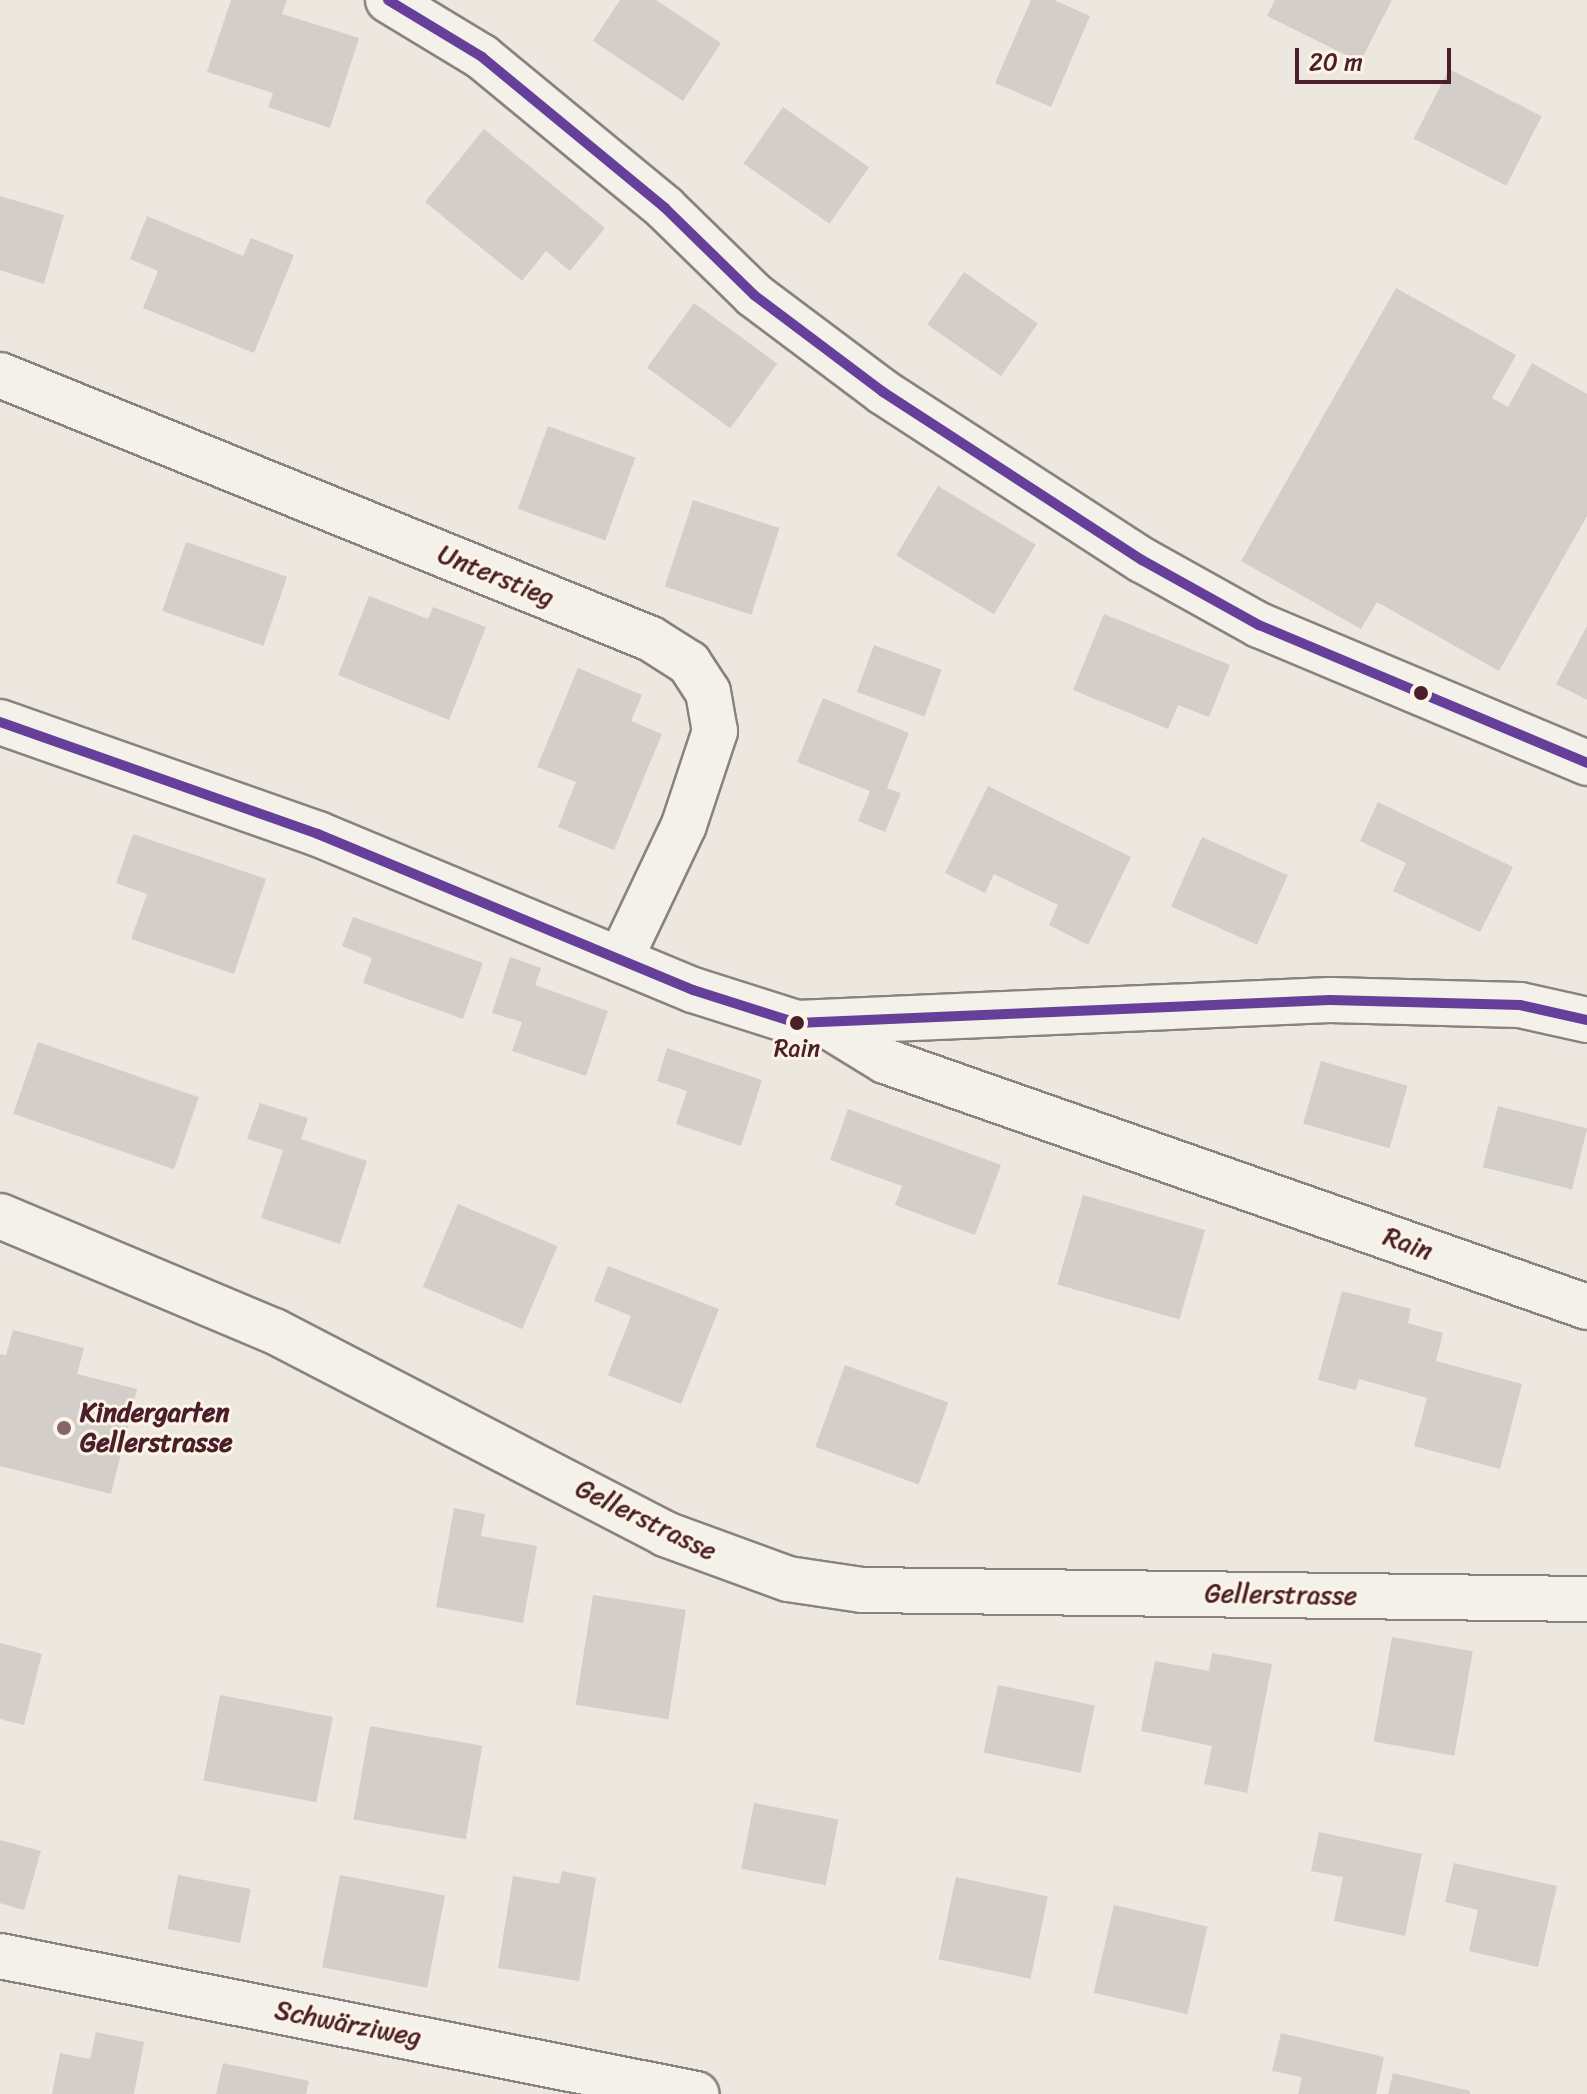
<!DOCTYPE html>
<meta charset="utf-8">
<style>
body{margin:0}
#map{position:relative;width:1587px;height:2094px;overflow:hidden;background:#ece7df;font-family:Sriracha,sans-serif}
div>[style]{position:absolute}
.building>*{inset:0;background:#d3cec9;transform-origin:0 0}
.roads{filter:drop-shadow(2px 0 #8b817f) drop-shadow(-2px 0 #8b817f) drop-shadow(0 2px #8b817f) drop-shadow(0 -2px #8b817f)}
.minor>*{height:44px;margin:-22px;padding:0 22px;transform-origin:22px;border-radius:22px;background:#f4f0ea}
.bus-1>*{height:10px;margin:-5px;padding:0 5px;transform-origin:5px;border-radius:5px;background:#663f9a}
.dots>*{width:22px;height:22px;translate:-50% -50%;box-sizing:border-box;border:4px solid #fcf5e5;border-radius:50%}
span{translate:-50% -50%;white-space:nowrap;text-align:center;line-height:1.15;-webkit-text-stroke:6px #fcf5e5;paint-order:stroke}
.bus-label{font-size:24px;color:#4a1f2b}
.street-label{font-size:26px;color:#4a1f2b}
.poi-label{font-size:26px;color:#4a1f2b;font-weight:700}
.left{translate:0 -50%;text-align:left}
.scale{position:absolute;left:1295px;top:48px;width:156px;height:36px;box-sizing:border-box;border:4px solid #4a1f2b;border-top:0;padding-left:10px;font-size:24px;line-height:28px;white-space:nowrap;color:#4a1f2b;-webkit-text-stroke:6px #fcf5e5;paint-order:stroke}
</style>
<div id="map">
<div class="building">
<i style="clip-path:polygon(231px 0,287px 0,282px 14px,359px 38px,330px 128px,268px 107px,273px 93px,207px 72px)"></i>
<i style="clip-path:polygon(620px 0,656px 0,721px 43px,683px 101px,593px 41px)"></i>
<i style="clip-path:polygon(1031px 0,1054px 0,1090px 16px,1051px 107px,995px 83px)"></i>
<i style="clip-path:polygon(1275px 0,1392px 0,1360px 62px,1267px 16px)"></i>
<i style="left:1449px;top:69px;width:104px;height:78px;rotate:27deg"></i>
<i style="left:783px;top:107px;width:105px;height:69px;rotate:35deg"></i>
<i style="clip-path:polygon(484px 129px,605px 228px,570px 271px,546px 251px,522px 281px,425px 202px)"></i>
<i style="clip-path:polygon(0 196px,64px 215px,44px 284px,0 270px)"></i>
<i style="clip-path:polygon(147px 216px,243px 256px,251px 238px,294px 255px,254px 353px,143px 308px,158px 271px,130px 259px)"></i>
<i style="left:964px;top:272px;width:90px;height:64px;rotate:35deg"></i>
<i style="clip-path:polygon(1396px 288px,1516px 355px,1492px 398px,1508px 407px,1532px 363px,1587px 394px,1587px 516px,1499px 671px,1377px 602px,1361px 629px,1241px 561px)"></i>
<i style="left:694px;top:303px;width:103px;height:80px;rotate:36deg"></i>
<i style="left:548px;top:426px;width:93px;height:88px;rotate:20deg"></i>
<i style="left:938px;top:486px;width:114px;height:81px;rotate:31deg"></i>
<i style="left:693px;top:500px;width:91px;height:91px;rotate:18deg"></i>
<i style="left:186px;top:542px;width:107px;height:73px;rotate:19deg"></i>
<i style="clip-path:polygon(369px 596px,428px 619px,433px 607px,486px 627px,449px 720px,338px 675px)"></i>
<i style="clip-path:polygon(1104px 614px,1230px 665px,1209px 717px,1178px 705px,1168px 729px,1073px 690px)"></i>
<i style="clip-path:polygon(1587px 626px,1587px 700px,1556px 684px)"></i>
<i style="left:874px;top:645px;width:72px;height:50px;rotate:20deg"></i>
<i style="clip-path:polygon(578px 668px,642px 695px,631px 721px,662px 734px,614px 850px,558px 827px,576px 782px,537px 767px)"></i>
<i style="clip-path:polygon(823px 698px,909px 733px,887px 788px,901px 793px,885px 832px,858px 821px,870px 791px,797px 762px)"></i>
<i style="clip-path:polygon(988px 786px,1131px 857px,1088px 945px,1049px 925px,1058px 905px,994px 874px,985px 893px,945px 873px)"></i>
<i style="clip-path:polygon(1378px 802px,1513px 867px,1480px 932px,1393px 891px,1406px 863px,1360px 841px)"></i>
<i style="clip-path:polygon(133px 834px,266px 879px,234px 974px,131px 939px,147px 894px,116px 883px)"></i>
<i style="left:1202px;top:837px;width:94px;height:76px;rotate:24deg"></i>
<i style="clip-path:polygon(353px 917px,483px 963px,463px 1019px,363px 983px,372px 958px,342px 946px)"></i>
<i style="clip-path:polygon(510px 957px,541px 968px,535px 985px,608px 1011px,586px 1076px,512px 1051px,522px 1022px,492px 1013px)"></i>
<i style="left:38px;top:1042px;width:170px;height:76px;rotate:19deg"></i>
<i style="clip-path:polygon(667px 1048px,762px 1080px,741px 1146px,676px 1124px,687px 1091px,657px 1081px)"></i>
<i style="left:1321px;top:1061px;width:90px;height:65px;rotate:16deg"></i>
<i style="clip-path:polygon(260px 1103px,308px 1118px,301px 1139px,367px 1161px,340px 1244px,261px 1218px,283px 1150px,247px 1139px)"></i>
<i style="left:1498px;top:1106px;width:92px;height:63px;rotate:14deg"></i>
<i style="clip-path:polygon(848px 1109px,1001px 1165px,975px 1235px,895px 1205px,902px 1186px,830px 1160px)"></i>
<i style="left:1083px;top:1195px;width:127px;height:93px;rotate:16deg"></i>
<i style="left:458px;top:1204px;width:108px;height:90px;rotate:23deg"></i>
<i style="clip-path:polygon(608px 1266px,719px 1309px,681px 1404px,608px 1375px,631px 1316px,594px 1301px)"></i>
<i style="clip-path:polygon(1342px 1291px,1411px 1309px,1408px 1323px,1443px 1333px,1436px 1361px,1522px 1384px,1500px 1469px,1414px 1446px,1427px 1398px,1359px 1379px,1356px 1390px,1318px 1380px)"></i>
<i style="clip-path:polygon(13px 1330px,84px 1348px,77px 1374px,137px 1389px,111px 1494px,0 1466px,0 1354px,6px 1355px)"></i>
<i style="left:845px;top:1365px;width:110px;height:87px;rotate:20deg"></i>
<i style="clip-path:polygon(454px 1508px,485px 1514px,481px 1536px,537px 1546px,523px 1623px,436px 1607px)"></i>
<i style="left:593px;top:1595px;width:94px;height:111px;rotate:9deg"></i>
<i style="left:1392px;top:1637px;width:82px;height:106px;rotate:10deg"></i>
<i style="clip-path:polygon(0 1643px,42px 1654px,24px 1725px,0 1719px)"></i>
<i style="clip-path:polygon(1212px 1653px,1272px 1664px,1247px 1793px,1204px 1784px,1212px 1746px,1141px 1731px,1155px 1661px,1209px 1671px)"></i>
<i style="left:998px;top:1685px;width:99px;height:69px;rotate:12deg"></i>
<i style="left:220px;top:1695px;width:115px;height:87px;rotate:11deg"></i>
<i style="left:370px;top:1726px;width:114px;height:95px;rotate:10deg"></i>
<i style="left:754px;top:1803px;width:86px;height:67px;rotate:11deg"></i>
<i style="clip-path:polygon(1319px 1832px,1422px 1854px,1405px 1936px,1334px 1921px,1343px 1877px,1311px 1871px)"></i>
<i style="clip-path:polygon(0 1840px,41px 1851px,24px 1910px,0 1903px)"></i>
<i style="clip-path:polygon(1454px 1863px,1557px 1886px,1538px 1967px,1469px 1951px,1478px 1910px,1445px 1902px)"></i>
<i style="clip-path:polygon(562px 1871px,596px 1878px,579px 1981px,498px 1968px,513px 1876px,559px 1884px)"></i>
<i style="left:178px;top:1875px;width:74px;height:55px;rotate:11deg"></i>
<i style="left:340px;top:1875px;width:107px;height:94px;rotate:11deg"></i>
<i style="left:956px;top:1877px;width:94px;height:84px;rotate:12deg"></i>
<i style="left:1114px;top:1905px;width:96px;height:90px;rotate:13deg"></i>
<i style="clip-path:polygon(96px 2032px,144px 2042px,134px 2094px,52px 2094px,60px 2053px,90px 2059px)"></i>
<i style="clip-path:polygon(1281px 2033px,1384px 2057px,1376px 2094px,1298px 2094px,1302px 2077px,1272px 2071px)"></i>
<i style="clip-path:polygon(223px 2063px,309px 2081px,306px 2094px,216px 2094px)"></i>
<i style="clip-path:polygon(1393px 2073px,1470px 2091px,1470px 2094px,1388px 2094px)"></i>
</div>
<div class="roads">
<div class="minor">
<i style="left:388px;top:0;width:110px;rotate:31.2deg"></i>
<i style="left:482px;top:57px;width:237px;rotate:39.5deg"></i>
<i style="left:665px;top:208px;width:124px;rotate:44.3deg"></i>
<i style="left:754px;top:295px;width:161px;rotate:36.9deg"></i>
<i style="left:883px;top:392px;width:309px;rotate:33deg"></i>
<i style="left:1142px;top:560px;width:134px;rotate:29.1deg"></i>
<i style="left:1259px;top:625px;width:356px;rotate:22.8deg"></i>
<i style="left:0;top:375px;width:702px;rotate:22.07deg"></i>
<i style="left:651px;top:639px;width:45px;rotate:32.3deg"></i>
<i style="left:689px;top:663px;width:35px;rotate:57deg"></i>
<i style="left:708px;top:692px;width:40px;rotate:80deg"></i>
<i style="left:715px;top:731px;width:99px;rotate:108.3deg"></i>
<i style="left:684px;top:825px;width:149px;rotate:115.4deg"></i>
<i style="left:0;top:722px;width:337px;rotate:19.4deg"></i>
<i style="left:318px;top:834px;width:406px;rotate:22.6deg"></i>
<i style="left:693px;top:990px;width:109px;rotate:17.6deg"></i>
<i style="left:797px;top:1023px;width:533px;rotate:-2.47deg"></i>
<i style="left:1330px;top:1000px;width:190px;rotate:1.5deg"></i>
<i style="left:1520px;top:1005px;width:69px;rotate:12.6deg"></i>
<i style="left:828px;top:1026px;width:67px;rotate:31.6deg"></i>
<i style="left:885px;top:1061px;width:744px;rotate:19.31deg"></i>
<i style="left:0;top:1216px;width:297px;rotate:22.8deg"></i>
<i style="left:274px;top:1331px;width:441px;rotate:27.4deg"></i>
<i style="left:665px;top:1534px;width:131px;rotate:20.1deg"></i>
<i style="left:788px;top:1579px;width:75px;rotate:8.5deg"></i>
<i style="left:862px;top:1590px;width:725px;rotate:0.71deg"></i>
<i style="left:0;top:1956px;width:710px;rotate:11.21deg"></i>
</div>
</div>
<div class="bus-1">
<i style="left:388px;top:0;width:110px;rotate:31.2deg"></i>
<i style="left:482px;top:57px;width:237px;rotate:39.5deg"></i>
<i style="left:665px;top:208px;width:124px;rotate:44.3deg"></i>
<i style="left:754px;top:295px;width:161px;rotate:36.9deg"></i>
<i style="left:883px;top:392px;width:309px;rotate:33deg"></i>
<i style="left:1142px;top:560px;width:134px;rotate:29.1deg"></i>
<i style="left:1259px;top:625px;width:356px;rotate:22.8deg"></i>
<i style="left:0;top:722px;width:337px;rotate:19.4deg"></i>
<i style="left:318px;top:834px;width:406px;rotate:22.6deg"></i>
<i style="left:693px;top:990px;width:109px;rotate:17.6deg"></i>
<i style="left:797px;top:1023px;width:533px;rotate:-2.47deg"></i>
<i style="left:1330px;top:1000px;width:190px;rotate:1.5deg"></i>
<i style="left:1520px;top:1005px;width:69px;rotate:12.6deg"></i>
</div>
<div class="dots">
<i style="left:1421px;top:693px;background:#4a1f2b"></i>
<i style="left:797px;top:1023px;background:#4a1f2b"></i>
<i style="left:64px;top:1428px;background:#83656a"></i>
</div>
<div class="bus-label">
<span style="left:797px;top:1049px">Rain</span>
</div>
<div class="street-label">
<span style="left:496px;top:576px;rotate:22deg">Unterstieg</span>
<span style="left:1408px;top:1244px;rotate:20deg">Rain</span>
<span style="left:646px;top:1520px;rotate:26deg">Gellerstrasse</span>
<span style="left:1281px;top:1595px;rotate:1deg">Gellerstrasse</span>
<span style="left:348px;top:2024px;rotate:11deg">Schwärziweg</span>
</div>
<div class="poi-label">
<span class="left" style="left:80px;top:1428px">Kindergarten<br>Gellerstrasse</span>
</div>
<div class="scale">20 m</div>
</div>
